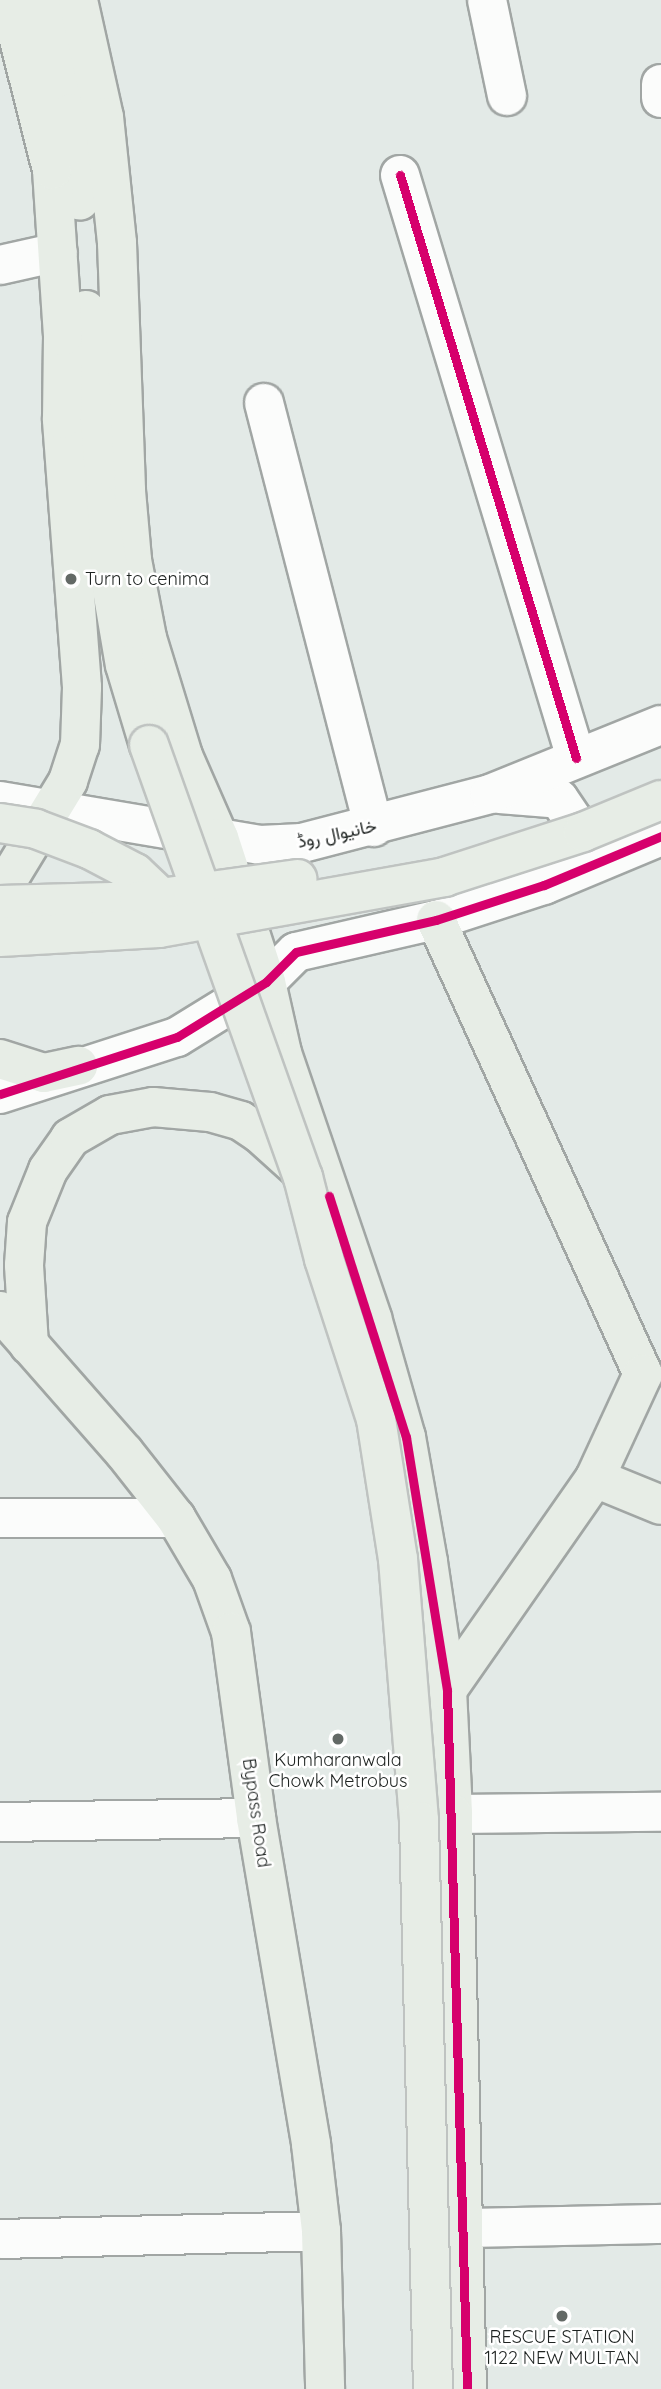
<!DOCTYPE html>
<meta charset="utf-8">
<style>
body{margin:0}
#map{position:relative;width:661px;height:2389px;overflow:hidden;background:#e3eae7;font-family:Quicksand,Vazirmatn,sans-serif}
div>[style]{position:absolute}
.roads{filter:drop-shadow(2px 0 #a1a6a4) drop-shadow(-2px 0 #a1a6a4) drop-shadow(0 2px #a1a6a4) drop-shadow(0 -2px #a1a6a4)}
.minor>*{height:38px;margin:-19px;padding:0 19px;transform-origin:19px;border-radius:19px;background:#fbfcfb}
.major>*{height:38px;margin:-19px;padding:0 19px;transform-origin:19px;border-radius:19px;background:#e7ede6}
.bridges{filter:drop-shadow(2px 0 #bfc3c1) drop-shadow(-2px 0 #bfc3c1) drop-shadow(0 2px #bfc3c1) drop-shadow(0 -2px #bfc3c1)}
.major-bridge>*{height:38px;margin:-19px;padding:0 19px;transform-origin:19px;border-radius:19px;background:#e7ede6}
.cycleway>*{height:9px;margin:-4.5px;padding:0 4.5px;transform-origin:4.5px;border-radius:4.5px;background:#d6006c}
.dots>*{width:19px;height:19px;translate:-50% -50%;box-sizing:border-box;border:4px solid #fff;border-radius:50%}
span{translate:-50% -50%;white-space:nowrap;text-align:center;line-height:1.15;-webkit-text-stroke:5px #fff;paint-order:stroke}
.poi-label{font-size:18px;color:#1e2321}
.left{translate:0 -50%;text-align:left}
.street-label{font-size:18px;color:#1e2321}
</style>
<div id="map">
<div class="roads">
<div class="minor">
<i style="left:487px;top:0;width:98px;rotate:78.2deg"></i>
<i style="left:661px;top:84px;width:14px;rotate:90deg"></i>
<i style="left:400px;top:175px;width:609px;rotate:73.2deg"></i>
<i style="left:0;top:265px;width:59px;rotate:-12.6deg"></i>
<i style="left:264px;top:403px;width:438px;rotate:75.5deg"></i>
<i style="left:500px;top:794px;width:59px;rotate:4.8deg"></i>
<i style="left:559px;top:799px;width:27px;rotate:56deg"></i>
<i style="left:574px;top:821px;width:27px;rotate:92deg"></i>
<i style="left:573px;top:848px;width:19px;rotate:125deg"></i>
<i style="left:0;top:801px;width:264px;rotate:9.6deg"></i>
<i style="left:260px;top:845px;width:42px;rotate:-2.7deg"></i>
<i style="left:302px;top:843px;width:194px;rotate:-14.6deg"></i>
<i style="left:490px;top:794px;width:184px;rotate:-22deg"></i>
<i style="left:0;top:1094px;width:186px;rotate:-17.9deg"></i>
<i style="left:177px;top:1037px;width:105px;rotate:-31.7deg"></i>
<i style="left:266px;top:982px;width:42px;rotate:-45deg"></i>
<i style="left:296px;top:952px;width:144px;rotate:-12.9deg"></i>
<i style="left:436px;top:920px;width:114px;rotate:-18deg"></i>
<i style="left:544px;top:885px;width:127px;rotate:-22.7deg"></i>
<i style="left:0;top:1518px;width:176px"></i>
<i style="left:453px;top:1814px;width:208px;rotate:-0.6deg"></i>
<i style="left:0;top:1822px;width:256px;rotate:-0.9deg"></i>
<i style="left:464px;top:2228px;width:197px;rotate:-1.2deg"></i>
<i style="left:0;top:2239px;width:321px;rotate:-1.4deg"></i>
</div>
<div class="major">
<i style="left:44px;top:0;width:116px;rotate:76.6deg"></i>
<i style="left:71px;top:113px;width:88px;rotate:84.2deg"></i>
<i style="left:78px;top:0;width:120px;rotate:77.5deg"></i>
<i style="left:104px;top:117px;width:127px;rotate:84.1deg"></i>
<i style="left:117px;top:243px;width:248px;rotate:87.9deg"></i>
<i style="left:126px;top:491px;width:69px;rotate:85deg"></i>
<i style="left:132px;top:560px;width:79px;rotate:79.1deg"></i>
<i style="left:147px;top:638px;width:123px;rotate:73deg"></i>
<i style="left:183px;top:756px;width:90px;rotate:66.3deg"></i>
<i style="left:219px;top:838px;width:151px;rotate:71.9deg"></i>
<i style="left:266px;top:982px;width:73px;rotate:77.3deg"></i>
<i style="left:282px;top:1053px;width:280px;rotate:71.2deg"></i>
<i style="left:372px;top:1318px;width:124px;rotate:74.1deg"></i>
<i style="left:406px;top:1437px;width:127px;rotate:80deg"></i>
<i style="left:428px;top:1562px;width:129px;rotate:81.6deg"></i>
<i style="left:447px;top:1690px;width:124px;rotate:87.2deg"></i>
<i style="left:453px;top:1814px;width:575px;rotate:88.61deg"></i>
<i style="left:86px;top:310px;width:192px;rotate:86.7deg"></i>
<i style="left:97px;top:502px;width:165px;rotate:80.3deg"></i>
<i style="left:125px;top:665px;width:84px;rotate:73.3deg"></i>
<i style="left:0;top:893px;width:131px;rotate:-58.7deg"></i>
<i style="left:68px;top:781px;width:38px;rotate:-72deg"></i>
<i style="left:80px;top:745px;width:58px;rotate:-88deg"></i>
<i style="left:82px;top:687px;width:269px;rotate:-94.3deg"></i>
<i style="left:62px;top:419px;width:83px;rotate:-89.3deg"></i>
<i style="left:63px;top:336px;width:166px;rotate:-93.8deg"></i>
<i style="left:52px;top:170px;width:175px;rotate:-104.2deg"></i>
<i style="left:436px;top:920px;width:499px;rotate:65.5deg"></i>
<i style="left:643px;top:1374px;width:115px;rotate:114.8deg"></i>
<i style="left:595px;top:1478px;width:259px;rotate:124.9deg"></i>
<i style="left:0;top:1059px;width:46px;rotate:17.7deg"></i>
<i style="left:44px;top:1073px;width:35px;rotate:-12deg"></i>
<i style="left:0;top:1311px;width:188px;rotate:48.7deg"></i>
<i style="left:124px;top:1452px;width:84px;rotate:51.8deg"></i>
<i style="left:176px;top:1518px;width:71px;rotate:59.5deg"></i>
<i style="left:212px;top:1579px;width:56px;rotate:70.3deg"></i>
<i style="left:231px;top:1632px;width:188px;rotate:82.3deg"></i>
<i style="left:256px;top:1818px;width:331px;rotate:80.4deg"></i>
<i style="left:311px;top:2144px;width:88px;rotate:83.4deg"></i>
<i style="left:321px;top:2231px;width:158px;rotate:88.5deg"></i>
<i style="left:29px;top:1345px;width:80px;rotate:-93.6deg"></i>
<i style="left:24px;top:1265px;width:43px;rotate:-86deg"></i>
<i style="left:27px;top:1222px;width:56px;rotate:-68deg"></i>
<i style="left:48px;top:1170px;width:39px;rotate:-55deg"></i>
<i style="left:70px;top:1138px;width:46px;rotate:-29.9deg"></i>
<i style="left:110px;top:1115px;width:44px;rotate:-10.5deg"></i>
<i style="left:153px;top:1107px;width:57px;rotate:5deg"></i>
<i style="left:210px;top:1112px;width:32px;rotate:16deg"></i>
<i style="left:241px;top:1121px;width:22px;rotate:34deg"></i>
<i style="left:259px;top:1133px;width:69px;rotate:42deg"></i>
<i style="left:595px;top:1478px;width:71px;rotate:22.2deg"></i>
</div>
</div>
<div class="bridges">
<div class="major-bridge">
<i style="left:149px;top:745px;width:459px;rotate:70.4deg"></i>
<i style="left:303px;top:1177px;width:85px;rotate:75.6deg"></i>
<i style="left:324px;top:1259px;width:168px;rotate:72deg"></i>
<i style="left:376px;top:1419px;width:142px;rotate:81.1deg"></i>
<i style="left:398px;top:1559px;width:263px;rotate:85.4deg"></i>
<i style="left:419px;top:1821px;width:568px;rotate:88.59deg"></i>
<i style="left:0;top:823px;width:36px;rotate:9deg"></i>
<i style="left:36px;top:829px;width:57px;rotate:20.7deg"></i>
<i style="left:89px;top:849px;width:52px;rotate:27.6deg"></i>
<i style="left:135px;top:873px;width:52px;rotate:43.5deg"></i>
<i style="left:0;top:905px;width:139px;rotate:-1.6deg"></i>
<i style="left:139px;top:901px;width:160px;rotate:-7.9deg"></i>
<i style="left:0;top:937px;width:159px;rotate:-3.2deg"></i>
<i style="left:159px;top:928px;width:290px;rotate:-10.1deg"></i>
<i style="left:444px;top:877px;width:146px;rotate:-17.9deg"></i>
<i style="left:583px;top:832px;width:84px;rotate:-22.3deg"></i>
</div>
</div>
<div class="cycleway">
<i style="left:400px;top:175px;width:609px;rotate:73.2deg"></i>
<i style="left:0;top:1094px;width:186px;rotate:-17.9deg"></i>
<i style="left:177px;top:1037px;width:105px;rotate:-31.7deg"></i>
<i style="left:266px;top:982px;width:42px;rotate:-45deg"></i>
<i style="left:296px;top:952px;width:144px;rotate:-12.9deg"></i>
<i style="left:436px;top:920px;width:114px;rotate:-18deg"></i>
<i style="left:544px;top:885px;width:127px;rotate:-22.7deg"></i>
<i style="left:329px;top:1196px;width:253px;rotate:72.3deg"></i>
<i style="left:406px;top:1437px;width:256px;rotate:80.8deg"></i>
<i style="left:447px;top:1690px;width:699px;rotate:88.36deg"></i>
</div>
<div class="dots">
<i style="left:71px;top:579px;background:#636966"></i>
<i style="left:338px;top:1739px;background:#636966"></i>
<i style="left:562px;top:2316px;background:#636966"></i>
</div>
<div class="poi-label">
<span class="left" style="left:85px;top:579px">Turn to cenima</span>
<span style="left:338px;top:1771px">Kumharanwala<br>Chowk Metrobus</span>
<span style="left:562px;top:2348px">RESCUE STATION<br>1122 NEW MULTAN</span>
</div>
<div class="street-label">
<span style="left:337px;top:834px;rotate:-12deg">خانیوال روڈ</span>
<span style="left:256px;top:1813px;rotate:82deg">Bypass Road</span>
</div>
</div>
